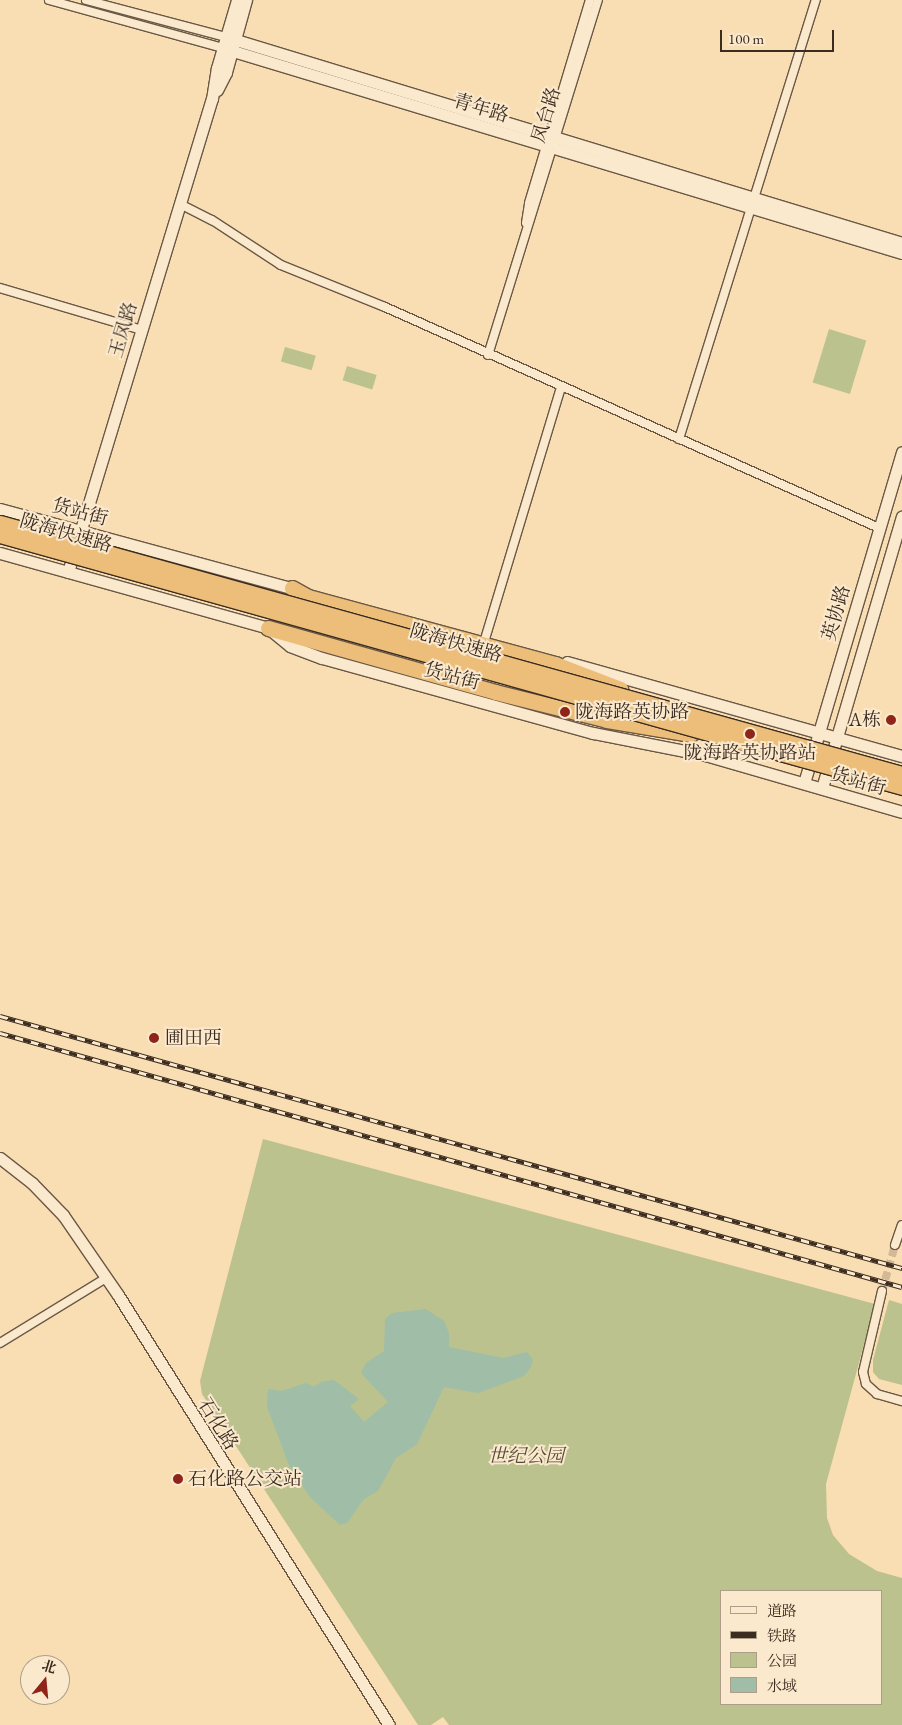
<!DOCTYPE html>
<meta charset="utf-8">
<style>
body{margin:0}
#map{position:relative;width:902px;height:1725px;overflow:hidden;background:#f9ddb3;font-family:"EB Garamond","Noto Serif SC",serif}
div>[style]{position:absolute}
.green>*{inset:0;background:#bbc28e;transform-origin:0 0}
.water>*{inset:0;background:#9fbda7}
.street-tunnel>*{height:8px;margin-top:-4px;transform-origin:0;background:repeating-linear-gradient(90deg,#d3ba96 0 8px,transparent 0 12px)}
.roads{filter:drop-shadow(1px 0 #6a5845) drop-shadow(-1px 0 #6a5845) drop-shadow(0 1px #6a5845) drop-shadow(0 -1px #6a5845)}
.street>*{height:8px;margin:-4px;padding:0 4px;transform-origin:4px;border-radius:4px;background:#fbe9ce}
.secondary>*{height:11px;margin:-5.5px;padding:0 5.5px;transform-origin:5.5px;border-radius:5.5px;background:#fbe9ce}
.highway>*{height:15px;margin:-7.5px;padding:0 7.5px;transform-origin:7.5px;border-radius:7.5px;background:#ecbe7a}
.rail>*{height:4.5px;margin-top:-2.25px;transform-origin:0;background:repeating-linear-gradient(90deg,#fbe9ce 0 8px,#3b2c20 0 16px);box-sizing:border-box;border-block:1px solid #3b2c20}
.bridges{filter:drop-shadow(1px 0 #3b2c20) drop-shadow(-1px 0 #3b2c20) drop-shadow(0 1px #3b2c20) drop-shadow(0 -1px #3b2c20)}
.highway-bridge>*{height:15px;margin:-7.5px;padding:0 7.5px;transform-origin:7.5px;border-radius:7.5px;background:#ecbe7a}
.dots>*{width:14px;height:14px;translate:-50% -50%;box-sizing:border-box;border:2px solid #fbe9ce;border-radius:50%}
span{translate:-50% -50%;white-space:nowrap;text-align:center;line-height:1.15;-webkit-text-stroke:4px #fbe9ce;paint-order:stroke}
.street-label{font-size:19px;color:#3b2c20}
.poi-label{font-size:19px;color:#3b2c20}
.left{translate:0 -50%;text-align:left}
.right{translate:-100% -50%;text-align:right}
.park-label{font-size:19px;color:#554a36;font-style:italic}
.legend{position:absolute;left:720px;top:1590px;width:162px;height:115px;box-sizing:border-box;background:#fbe9ce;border:1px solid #ae9d88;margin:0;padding:6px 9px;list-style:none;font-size:15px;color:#3b2c20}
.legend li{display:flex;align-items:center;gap:10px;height:25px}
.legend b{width:25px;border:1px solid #ae9d88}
.north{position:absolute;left:20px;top:1655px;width:50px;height:50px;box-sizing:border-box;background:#fbe9ce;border:1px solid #ae9d88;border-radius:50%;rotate:17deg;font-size:14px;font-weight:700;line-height:20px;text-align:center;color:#3b2c20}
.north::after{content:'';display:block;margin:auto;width:18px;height:22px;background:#8f2418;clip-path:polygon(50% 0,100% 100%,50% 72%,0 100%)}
.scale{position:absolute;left:720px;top:30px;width:114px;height:22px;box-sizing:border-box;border:2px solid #3b2c20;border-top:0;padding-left:6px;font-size:15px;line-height:18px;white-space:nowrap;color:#3b2c20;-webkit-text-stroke:4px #fbe9ce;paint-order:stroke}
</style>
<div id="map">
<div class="green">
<i style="left:829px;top:329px;width:39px;height:56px;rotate:17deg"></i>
<i style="left:285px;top:347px;width:32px;height:15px;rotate:16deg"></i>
<i style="left:347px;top:366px;width:31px;height:15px;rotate:17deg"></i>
<i style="clip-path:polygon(evenodd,263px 1139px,875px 1304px,826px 1484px,827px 1518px,833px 1535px,849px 1554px,877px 1571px,902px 1578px,902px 1725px,449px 1725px,443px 1717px,431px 1725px,418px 1725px,202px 1394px,200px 1381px,263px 1139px,721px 1591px,881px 1591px,881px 1704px,721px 1704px,721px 1591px)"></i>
<i style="clip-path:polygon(889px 1300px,902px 1304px,902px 1385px,879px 1379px,873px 1372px,873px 1360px)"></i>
</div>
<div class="water">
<i style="clip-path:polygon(426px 1309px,444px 1321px,449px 1333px,449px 1347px,503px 1358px,527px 1352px,533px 1360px,531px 1367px,524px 1376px,478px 1393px,444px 1387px,417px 1444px,396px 1458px,378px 1491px,364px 1499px,347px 1523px,340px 1525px,310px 1497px,289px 1465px,267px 1407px,268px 1389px,282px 1391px,306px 1383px,314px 1387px,321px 1382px,334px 1380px,359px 1399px,350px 1406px,364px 1422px,388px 1402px,361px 1373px,366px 1363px,384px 1351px,385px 1319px,392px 1313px)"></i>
</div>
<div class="street-tunnel">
<i style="left:882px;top:1291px;width:48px;rotate:-74.2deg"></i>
</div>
<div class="roads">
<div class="street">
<i style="left:49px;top:0;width:180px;rotate:15.4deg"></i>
<i style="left:86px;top:0;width:145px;rotate:14.8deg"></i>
<i style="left:180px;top:204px;width:36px;rotate:27deg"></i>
<i style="left:212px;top:220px;width:82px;rotate:33.1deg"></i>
<i style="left:281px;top:265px;width:112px;rotate:22deg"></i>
<i style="left:385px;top:307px;width:541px;rotate:24.1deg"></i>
<i style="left:526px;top:223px;width:20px;rotate:-81deg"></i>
<i style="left:529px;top:203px;width:212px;rotate:-73.3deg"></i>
<i style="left:0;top:288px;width:148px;rotate:16.5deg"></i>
<i style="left:488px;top:355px;width:372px;rotate:-72.8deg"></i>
<i style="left:679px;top:439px;width:460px;rotate:-72.7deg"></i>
<i style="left:485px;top:639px;width:263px;rotate:-73.2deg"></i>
<i style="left:895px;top:1245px;width:21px;rotate:-71deg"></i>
<i style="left:882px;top:1291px;width:83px;rotate:103.2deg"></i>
<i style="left:863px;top:1372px;width:12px;rotate:76deg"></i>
<i style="left:866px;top:1384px;width:15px;rotate:42deg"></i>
<i style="left:877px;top:1394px;width:26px;rotate:16deg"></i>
<i style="left:0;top:1343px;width:124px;rotate:-31.5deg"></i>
</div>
<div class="secondary">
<i style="left:226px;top:37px;width:707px;rotate:16.95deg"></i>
<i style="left:223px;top:48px;width:709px;rotate:16.8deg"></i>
<i style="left:217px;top:90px;width:20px;rotate:-63deg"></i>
<i style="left:226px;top:72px;width:75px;rotate:-74.5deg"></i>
<i style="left:0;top:509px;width:309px;rotate:15.2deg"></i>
<i style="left:0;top:553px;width:278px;rotate:15.6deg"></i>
<i style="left:268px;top:628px;width:28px;rotate:39deg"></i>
<i style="left:290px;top:646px;width:34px;rotate:21deg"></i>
<i style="left:322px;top:658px;width:281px;rotate:15.5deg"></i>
<i style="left:593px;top:733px;width:114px;rotate:11.1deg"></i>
<i style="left:705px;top:755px;width:205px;rotate:16.1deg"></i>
<i style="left:68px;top:572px;width:494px;rotate:-73.1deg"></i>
<i style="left:212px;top:99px;width:31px;rotate:-81deg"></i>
<i style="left:217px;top:68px;width:71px;rotate:-73.6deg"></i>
<i style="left:567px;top:662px;width:348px;rotate:15.7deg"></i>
<i style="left:804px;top:783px;width:345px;rotate:-73.5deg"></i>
<i style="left:822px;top:788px;width:283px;rotate:-73.6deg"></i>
<i style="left:0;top:1158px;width:41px;rotate:38deg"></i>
<i style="left:32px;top:1183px;width:45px;rotate:45.9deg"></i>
<i style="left:63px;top:1215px;width:97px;rotate:55.5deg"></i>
<i style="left:118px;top:1295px;width:508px;rotate:57.78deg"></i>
</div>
<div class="highway">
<i style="left:292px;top:588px;width:18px;rotate:29deg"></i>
<i style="left:308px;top:597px;width:256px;rotate:15.2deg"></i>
<i style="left:555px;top:664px;width:70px;rotate:21deg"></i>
<i style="left:268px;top:628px;width:236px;rotate:15.7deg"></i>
<i style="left:495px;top:692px;width:115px;rotate:14deg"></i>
<i style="left:607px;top:720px;width:85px;rotate:9.5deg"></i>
</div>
</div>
<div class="rail">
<i style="left:0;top:1016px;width:937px;rotate:15.61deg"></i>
<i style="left:0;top:1033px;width:937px;rotate:15.73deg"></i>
</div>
<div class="bridges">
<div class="highway-bridge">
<i style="left:0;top:523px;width:936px;rotate:15.55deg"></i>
<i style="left:0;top:535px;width:937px;rotate:15.61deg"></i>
</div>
</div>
<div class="dots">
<i style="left:565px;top:712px;background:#8f2418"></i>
<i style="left:891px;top:720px;background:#8f2418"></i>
<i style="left:750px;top:734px;background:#8f2418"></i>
<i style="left:154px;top:1038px;background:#8f2418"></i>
<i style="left:178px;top:1479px;background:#8f2418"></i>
</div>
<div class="street-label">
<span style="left:481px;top:108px;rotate:17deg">青年路</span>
<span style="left:546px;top:115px;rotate:-73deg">凤台路</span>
<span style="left:123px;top:330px;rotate:-73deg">玉凤路</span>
<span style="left:80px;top:512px;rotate:15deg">货站街</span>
<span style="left:66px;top:533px;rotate:16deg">陇海快速路</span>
<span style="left:836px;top:613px;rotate:-74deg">英协路</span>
<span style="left:456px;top:643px;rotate:16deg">陇海快速路</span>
<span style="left:452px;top:676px;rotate:15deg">货站街</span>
<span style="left:858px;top:781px;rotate:16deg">货站街</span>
<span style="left:218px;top:1424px;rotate:58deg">石化路</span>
</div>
<div class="poi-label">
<span class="left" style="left:575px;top:712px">陇海路英协路</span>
<span class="right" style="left:881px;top:720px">A栋</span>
<span style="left:750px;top:753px">陇海路英协路站</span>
<span class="left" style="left:165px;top:1038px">圃田西</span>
<span class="left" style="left:188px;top:1479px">石化路公交站</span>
</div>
<div class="park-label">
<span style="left:526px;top:1456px">世纪公园</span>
</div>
<ul class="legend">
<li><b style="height:6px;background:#fbe9ce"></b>道路</li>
<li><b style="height:6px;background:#3b2c20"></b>铁路</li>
<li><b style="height:14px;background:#bbc28e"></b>公园</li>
<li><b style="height:14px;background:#9fbda7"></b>水域</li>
</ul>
<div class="north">北</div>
<div class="scale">100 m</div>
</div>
